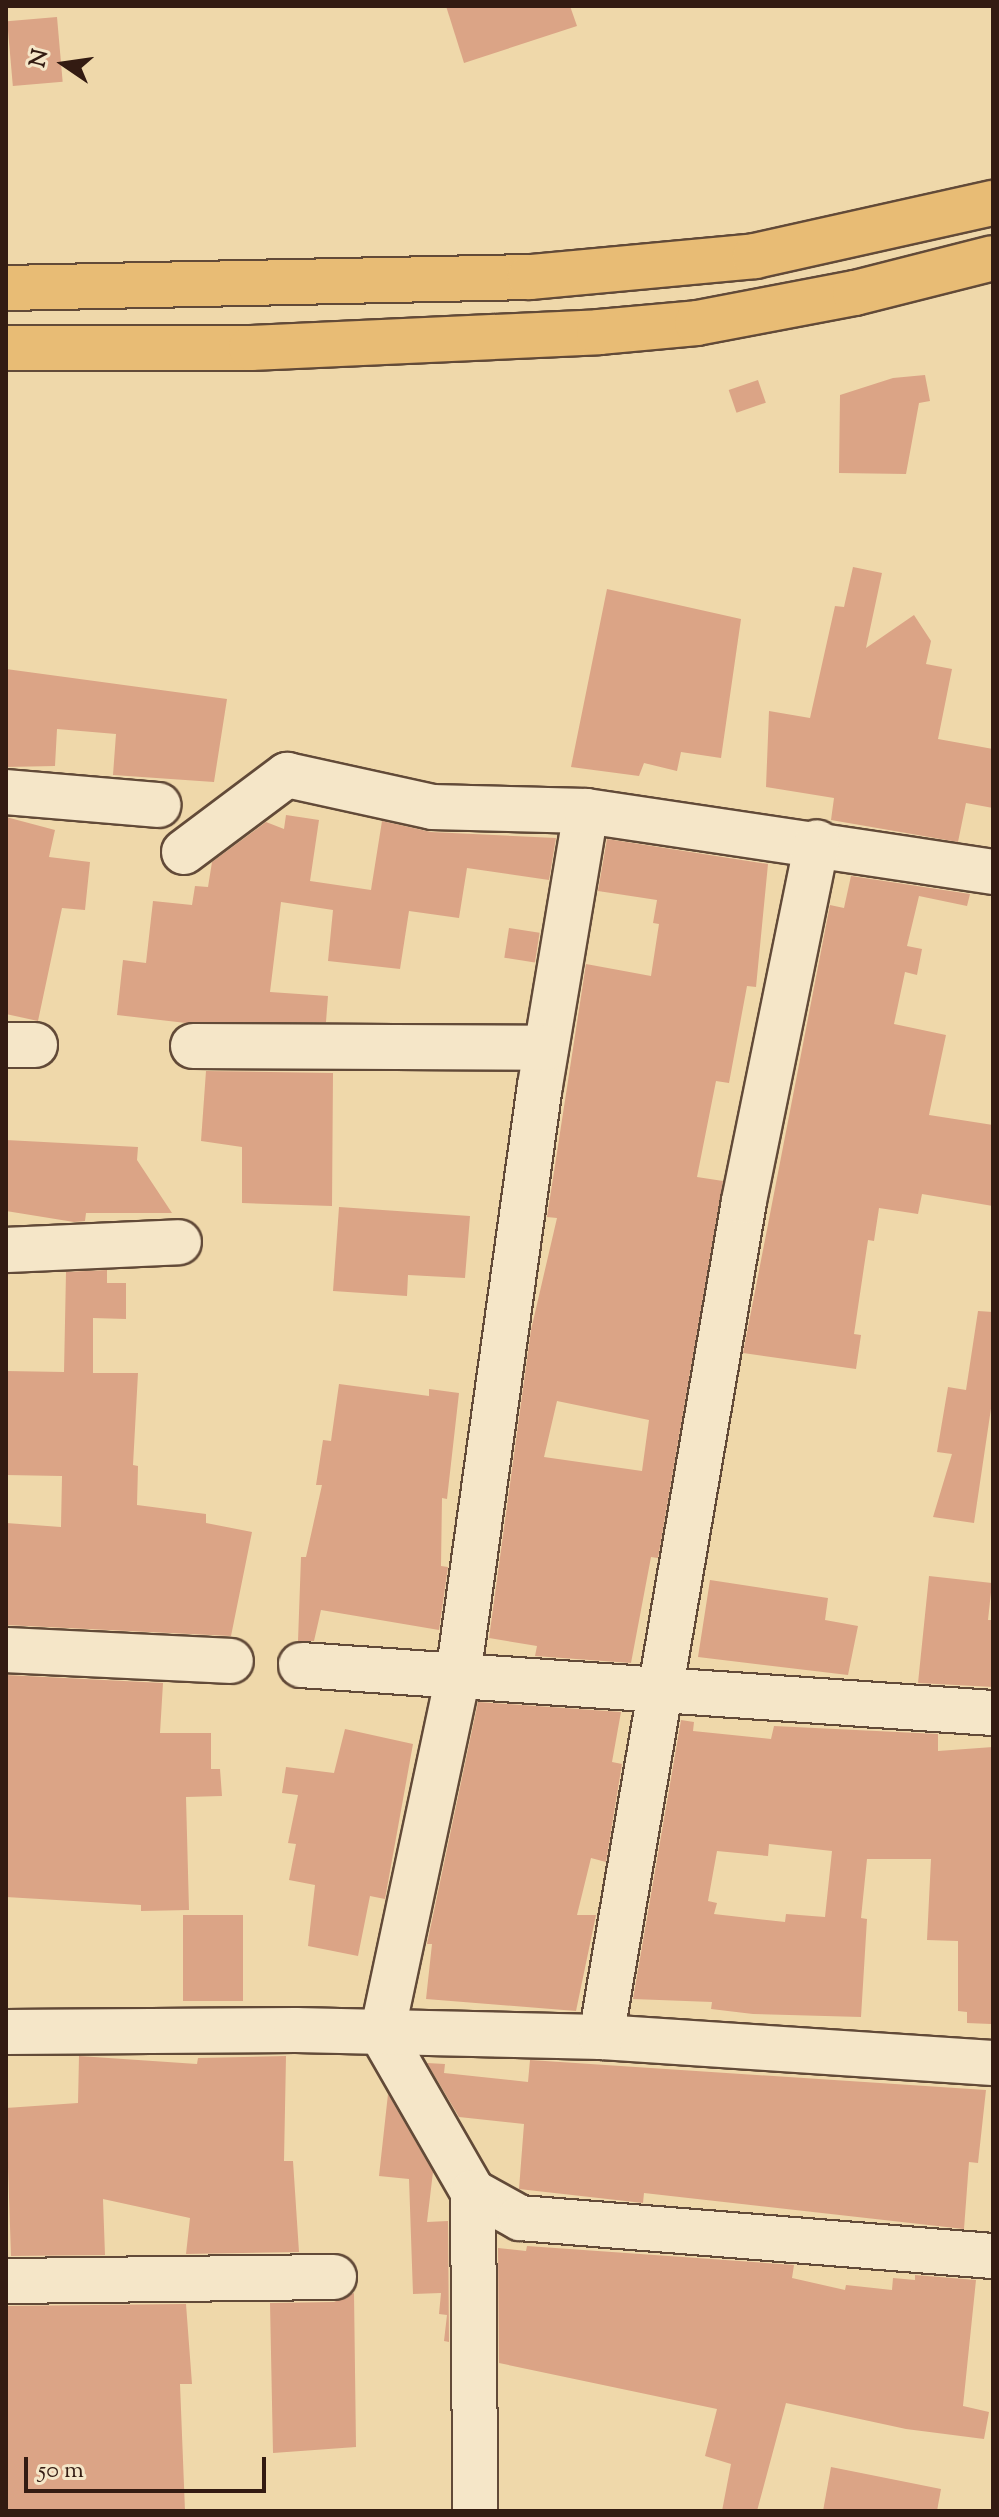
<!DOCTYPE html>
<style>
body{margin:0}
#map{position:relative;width:999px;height:2517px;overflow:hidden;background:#efd8aa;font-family:"Sorts Mill Goudy",serif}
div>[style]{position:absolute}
.building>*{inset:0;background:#dba486;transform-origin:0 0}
.roads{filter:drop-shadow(2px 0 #624a38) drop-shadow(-2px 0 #624a38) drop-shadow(0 2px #624a38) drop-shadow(0 -2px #624a38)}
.minor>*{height:44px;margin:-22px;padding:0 22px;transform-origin:22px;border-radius:22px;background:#f5e6c8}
.major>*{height:44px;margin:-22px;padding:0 22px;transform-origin:22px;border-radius:22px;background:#e8bc75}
span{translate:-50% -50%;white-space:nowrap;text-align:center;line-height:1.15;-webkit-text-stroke:6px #f5e6c8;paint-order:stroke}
.frame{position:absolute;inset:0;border:8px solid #331b12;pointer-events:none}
.north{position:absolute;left:24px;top:24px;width:80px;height:80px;-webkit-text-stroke:6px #f5e6c8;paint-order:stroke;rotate:283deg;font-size:22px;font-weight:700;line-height:32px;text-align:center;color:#331b12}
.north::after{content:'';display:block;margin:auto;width:28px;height:36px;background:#331b12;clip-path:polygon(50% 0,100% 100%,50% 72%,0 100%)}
.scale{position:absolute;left:24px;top:2457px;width:242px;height:36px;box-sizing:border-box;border:4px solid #331b12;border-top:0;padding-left:10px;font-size:24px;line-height:28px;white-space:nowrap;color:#331b12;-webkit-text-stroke:6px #f5e6c8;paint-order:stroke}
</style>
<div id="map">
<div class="building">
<i style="clip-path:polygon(446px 6px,570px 6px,577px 26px,464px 63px)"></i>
<i style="left:57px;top:17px;width:65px;height:50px;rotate:85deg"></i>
<i style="clip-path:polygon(925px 375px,930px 401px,919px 403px,906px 474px,839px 473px,840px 395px,893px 378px)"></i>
<i style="left:758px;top:380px;width:24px;height:31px;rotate:71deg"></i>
<i style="clip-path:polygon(853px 567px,882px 573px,866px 648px,914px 615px,931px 641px,926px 664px,952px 669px,938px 739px,993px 749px,993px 808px,966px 803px,958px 842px,831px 820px,834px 798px,766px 787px,769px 711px,810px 718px,835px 606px,844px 607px)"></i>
<i style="clip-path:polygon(607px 589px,741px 619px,721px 758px,681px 752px,677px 771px,644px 763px,639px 776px,571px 767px)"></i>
<i style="clip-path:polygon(6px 669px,227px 699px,214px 782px,113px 775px,116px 734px,57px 729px,55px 766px,6px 767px)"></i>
<i style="clip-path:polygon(286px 815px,319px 820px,310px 881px,371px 890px,382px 821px,431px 832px,556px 838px,549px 880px,467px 868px,459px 918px,409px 911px,400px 969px,328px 961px,333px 910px,281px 902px,270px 992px,328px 996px,326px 1022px,186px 1023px,117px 1015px,123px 960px,146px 963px,153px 901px,192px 905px,195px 886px,208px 887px,212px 862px,266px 822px,284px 829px)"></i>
<i style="clip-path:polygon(6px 817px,55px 830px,49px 857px,90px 862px,85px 910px,62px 908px,38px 1021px,6px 1014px)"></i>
<i style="clip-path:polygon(evenodd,607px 839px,768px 864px,756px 987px,747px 986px,729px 1083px,716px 1081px,697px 1177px,723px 1181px,658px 1558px,651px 1557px,631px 1663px,535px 1656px,537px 1646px,489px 1638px,531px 1330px,557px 1218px,547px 1217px,586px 964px,651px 976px,659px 924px,653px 923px,657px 900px,598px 891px,607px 839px,557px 1401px,649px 1420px,642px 1471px,544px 1457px,557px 1401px)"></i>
<i style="clip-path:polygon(851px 876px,970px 894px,967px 906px,919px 896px,907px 946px,922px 949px,917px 975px,905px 972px,894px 1024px,946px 1035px,929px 1115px,993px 1125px,993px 1206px,922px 1194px,918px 1214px,879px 1208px,874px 1241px,868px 1240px,854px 1334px,861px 1335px,856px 1369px,743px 1353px,830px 905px,844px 908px)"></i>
<i style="left:509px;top:928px;width:31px;height:30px;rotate:9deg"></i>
<i style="clip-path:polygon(206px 1071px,333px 1073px,332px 1206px,242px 1203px,242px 1147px,201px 1141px)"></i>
<i style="clip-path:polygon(6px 1140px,138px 1147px,137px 1160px,172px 1213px,86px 1213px,85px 1221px,74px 1222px,6px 1211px)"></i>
<i style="clip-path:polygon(339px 1207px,470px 1216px,465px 1278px,408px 1275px,407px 1296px,333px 1291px)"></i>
<i style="clip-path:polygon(107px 1270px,107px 1283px,126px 1283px,126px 1319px,93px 1318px,93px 1373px,138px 1373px,133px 1465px,138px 1466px,137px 1505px,206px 1514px,206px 1523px,252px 1532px,231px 1636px,6px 1625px,6px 1523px,61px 1527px,62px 1476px,6px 1475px,6px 1371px,64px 1372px,66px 1272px)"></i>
<i style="clip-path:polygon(978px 1311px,993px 1312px,993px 1395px,974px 1523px,933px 1517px,952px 1454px,937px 1452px,948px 1387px,966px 1390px)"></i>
<i style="clip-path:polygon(339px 1384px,429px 1396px,429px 1389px,459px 1393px,447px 1499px,442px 1498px,441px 1566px,448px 1567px,439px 1630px,321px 1610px,314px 1641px,298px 1641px,301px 1557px,306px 1557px,322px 1485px,316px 1485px,323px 1440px,331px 1441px)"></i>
<i style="clip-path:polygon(929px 1576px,992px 1583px,988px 1620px,993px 1620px,993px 1687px,918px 1683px)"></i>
<i style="clip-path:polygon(710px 1580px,828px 1598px,825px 1620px,858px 1626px,848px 1675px,698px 1657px)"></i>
<i style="clip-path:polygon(6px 1675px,163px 1683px,160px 1733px,211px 1733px,211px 1769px,220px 1769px,222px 1796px,186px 1797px,189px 1910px,141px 1911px,141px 1905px,6px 1897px)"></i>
<i style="clip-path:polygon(478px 1702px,621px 1712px,612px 1762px,622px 1764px,606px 1862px,591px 1858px,577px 1915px,596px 1915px,576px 2011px,426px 1999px,432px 1944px,427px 1944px)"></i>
<i style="clip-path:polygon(evenodd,681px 1720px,694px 1722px,693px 1731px,771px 1739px,774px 1726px,938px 1734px,938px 1751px,993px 1747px,991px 2024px,967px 2023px,967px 2012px,958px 2011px,958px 1941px,927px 1940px,931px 1859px,867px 1859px,861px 1918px,867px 1919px,861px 2017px,753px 2014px,711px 2009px,712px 2002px,633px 1999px,681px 1720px,769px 1844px,832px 1851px,825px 1917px,786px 1914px,785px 1922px,714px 1914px,717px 1903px,708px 1901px,717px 1851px,768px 1856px,769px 1844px)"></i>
<i style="clip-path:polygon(345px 1729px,413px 1744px,385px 1899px,370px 1896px,358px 1956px,308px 1946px,315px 1885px,289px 1880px,296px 1844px,288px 1843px,298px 1795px,282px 1793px,286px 1767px,334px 1773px)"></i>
<i style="left:183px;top:1915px;width:60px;height:86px"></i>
<i style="clip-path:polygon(79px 2056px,197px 2064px,198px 2058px,286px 2056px,284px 2161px,293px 2161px,299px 2252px,186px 2254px,190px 2218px,103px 2199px,105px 2255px,11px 2256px,6px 2108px,78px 2103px)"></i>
<i style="clip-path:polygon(530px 2060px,986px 2090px,978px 2163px,969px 2162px,964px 2229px,644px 2193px,643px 2203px,519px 2189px,524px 2124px,459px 2117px,427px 2063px,445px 2064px,444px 2073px,528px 2082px)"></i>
<i style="clip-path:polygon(388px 2094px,433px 2172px,427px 2222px,448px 2221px,449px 2342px,444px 2341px,447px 2315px,439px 2314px,441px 2293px,413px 2294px,409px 2179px,379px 2176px)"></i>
<i style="clip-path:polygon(527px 2246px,794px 2265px,792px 2278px,845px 2290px,846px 2285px,892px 2290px,893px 2278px,915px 2280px,915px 2275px,976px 2280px,963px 2406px,989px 2412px,984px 2439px,906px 2429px,786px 2403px,757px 2511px,722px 2511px,731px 2464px,705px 2456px,717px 2409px,499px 2363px,498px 2248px,526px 2251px)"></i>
<i style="clip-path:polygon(354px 2293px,356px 2447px,273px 2453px,270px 2303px,334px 2302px)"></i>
<i style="clip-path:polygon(186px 2304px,192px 2384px,180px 2384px,185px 2511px,6px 2511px,6px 2306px)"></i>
<i style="clip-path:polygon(831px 2467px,941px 2489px,937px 2511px,823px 2511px)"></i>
</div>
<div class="roads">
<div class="minor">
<i style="left:6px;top:792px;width:153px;rotate:4.9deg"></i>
<i style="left:586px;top:811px;width:278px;rotate:99.5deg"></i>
<i style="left:540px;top:1085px;width:597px;rotate:97.9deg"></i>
<i style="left:458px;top:1676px;width:366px;rotate:102deg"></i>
<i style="left:382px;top:2034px;width:182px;rotate:60.1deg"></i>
<i style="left:473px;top:2192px;width:54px;rotate:29deg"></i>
<i style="left:520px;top:2218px;width:475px;rotate:4.6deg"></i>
<i style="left:184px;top:852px;width:129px;rotate:-36.8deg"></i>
<i style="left:287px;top:775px;width:148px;rotate:12.4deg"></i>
<i style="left:432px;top:807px;width:154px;rotate:1.5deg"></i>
<i style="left:586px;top:811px;width:412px;rotate:8.5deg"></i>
<i style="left:6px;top:1045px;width:29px"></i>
<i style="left:193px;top:1046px;width:353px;rotate:0.3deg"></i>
<i style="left:6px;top:1250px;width:173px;rotate:-2.6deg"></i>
<i style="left:6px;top:1650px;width:225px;rotate:2.8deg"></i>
<i style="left:301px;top:1665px;width:694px;rotate:3.97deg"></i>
<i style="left:6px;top:2032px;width:290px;rotate:-0.4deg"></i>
<i style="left:296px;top:2030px;width:305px;rotate:1.3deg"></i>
<i style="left:601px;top:2037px;width:393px;rotate:3.8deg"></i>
<i style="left:601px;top:2037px;width:848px;rotate:-80.29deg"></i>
<i style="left:744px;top:1201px;width:366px;rotate:-78.5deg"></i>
<i style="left:473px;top:2192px;width:319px;rotate:89.6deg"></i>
<i style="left:6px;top:2281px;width:328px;rotate:-0.7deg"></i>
</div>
<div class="major">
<i style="left:6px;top:288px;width:524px;rotate:-1.2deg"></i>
<i style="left:530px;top:277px;width:226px;rotate:-5.3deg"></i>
<i style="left:755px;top:256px;width:244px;rotate:-12.6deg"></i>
<i style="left:6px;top:348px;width:245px"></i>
<i style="left:251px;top:348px;width:348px;rotate:-2.6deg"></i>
<i style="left:599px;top:332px;width:98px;rotate:-5.2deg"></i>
<i style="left:697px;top:323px;width:161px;rotate:-10.8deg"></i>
<i style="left:855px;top:293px;width:142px;rotate:-14.2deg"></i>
</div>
</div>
<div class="frame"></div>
<div class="north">N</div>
<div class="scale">50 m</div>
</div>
